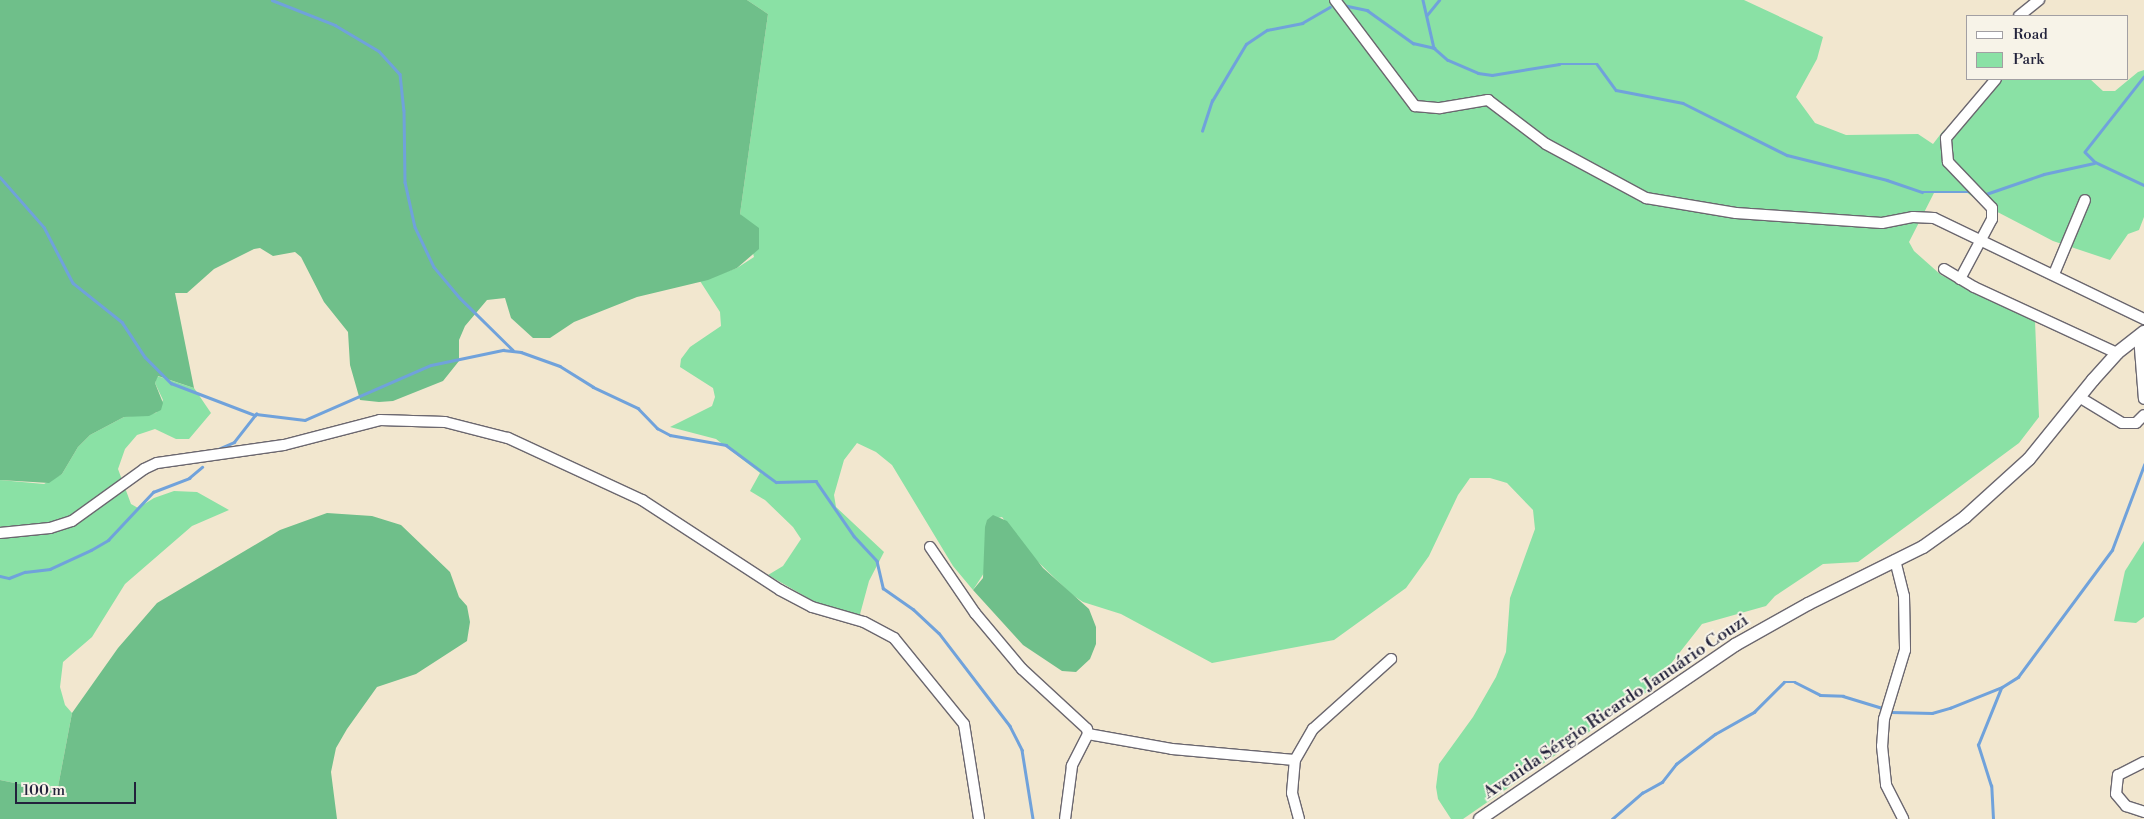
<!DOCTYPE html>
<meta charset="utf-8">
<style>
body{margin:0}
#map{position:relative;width:2144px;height:819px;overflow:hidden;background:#f2e7cf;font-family:"Libre Bodoni",serif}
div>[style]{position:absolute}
.green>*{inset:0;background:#8ae1a5}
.forest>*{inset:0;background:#6fbf8a}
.stream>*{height:2.5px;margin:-1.25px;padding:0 1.25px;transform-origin:1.25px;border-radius:1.25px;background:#70a2db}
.roads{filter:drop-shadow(1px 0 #6b676f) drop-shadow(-1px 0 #6b676f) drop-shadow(0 1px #6b676f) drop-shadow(0 -1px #6b676f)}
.minor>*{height:10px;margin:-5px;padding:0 5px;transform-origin:5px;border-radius:5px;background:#fff}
.tertiary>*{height:12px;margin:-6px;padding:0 6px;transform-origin:6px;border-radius:6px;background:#fff}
span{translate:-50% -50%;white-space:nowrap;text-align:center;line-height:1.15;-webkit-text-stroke:4px #f7f3e8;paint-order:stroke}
.street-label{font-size:18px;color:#22223b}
.legend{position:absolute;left:1966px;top:15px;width:162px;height:65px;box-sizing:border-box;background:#f7f3e8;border:1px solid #a29fa3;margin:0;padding:6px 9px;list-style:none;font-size:15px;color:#22223b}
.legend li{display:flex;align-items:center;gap:10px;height:25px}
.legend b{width:25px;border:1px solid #a29fa3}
.scale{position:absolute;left:15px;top:782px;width:121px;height:22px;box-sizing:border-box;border:2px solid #22223b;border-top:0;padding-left:6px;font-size:15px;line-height:18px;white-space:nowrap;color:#22223b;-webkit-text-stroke:4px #f7f3e8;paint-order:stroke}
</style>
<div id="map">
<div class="green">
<i style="clip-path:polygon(747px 0,1744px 0,1823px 37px,1817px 59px,1796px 97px,1815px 123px,1846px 135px,1918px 134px,1933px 144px,1943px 131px,1986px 98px,2002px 79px,2090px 79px,2103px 91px,2115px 91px,2138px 72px,2144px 70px,2144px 217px,2139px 230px,2128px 234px,2110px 260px,2053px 241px,1984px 205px,1966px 192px,1935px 191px,1909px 242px,1914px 251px,1941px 275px,2035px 321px,2039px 417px,2019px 443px,1858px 562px,1823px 564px,1775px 596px,1766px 606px,1702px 624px,1651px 689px,1463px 819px,1451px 819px,1438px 799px,1436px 787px,1439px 764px,1473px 717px,1496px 677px,1506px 652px,1510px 598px,1535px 529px,1533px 510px,1507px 483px,1490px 478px,1470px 478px,1458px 495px,1429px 556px,1406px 588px,1334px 640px,1212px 663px,1121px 614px,1083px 602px,1071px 594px,1031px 555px,1002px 517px,987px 521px,984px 573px,973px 590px,953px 566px,892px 465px,876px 452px,857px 443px,844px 460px,834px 495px,836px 507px,884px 552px,869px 581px,859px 618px,820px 605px,768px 575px,783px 566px,801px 539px,793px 527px,765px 500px,750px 491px,760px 473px,716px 439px,670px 427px,712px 406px,715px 397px,713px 388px,680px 367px,681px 359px,690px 347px,721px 326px,720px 312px,700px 281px,737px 268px,754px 257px,744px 219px,740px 214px,768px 14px)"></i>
<i style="clip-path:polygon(157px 376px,194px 388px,211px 413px,189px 439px,176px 439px,155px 429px,137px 435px,125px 449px,118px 469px,131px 504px,138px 508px,154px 498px,174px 491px,197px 492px,229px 510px,192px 526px,125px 584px,92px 637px,63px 662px,60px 687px,65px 705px,72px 713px,58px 787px,44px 789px,0 780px,0 480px,44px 484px,62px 474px,78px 447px,90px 435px,124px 417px,156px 413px,163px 400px,155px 383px)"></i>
<i style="clip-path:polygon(2144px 541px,2144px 617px,2136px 623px,2114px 621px,2125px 571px)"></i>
</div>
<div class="forest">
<i style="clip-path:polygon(0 0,747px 0,768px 14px,740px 214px,759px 228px,759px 249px,737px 268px,708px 280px,637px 297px,574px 322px,550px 338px,533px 338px,511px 318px,505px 298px,487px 300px,465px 326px,459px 340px,459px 361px,443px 381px,393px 401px,379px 402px,360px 400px,350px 365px,348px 332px,324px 302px,301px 257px,295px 252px,273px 256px,260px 248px,254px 249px,214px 269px,187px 293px,175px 293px,194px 388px,158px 376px,155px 383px,163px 403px,161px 410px,149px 416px,124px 417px,90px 435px,78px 447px,62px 474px,49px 483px,0 480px)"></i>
<i style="clip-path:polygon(327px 513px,372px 516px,401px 525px,450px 572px,459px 597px,467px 606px,470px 622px,467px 641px,416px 674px,377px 687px,347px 729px,336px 748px,331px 772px,337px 819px,0 819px,0 780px,44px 789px,58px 787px,72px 713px,118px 648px,157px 603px,280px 530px)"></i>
<i style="clip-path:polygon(993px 515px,1007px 521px,1043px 568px,1089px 609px,1096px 627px,1096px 644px,1090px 659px,1076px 672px,1062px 671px,1023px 645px,973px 590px,983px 578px,985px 527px,987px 520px)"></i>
</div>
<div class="stream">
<i style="left:272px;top:0;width:68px;rotate:21.6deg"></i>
<i style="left:335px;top:25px;width:51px;rotate:30.6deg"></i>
<i style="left:379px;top:51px;width:31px;rotate:48deg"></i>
<i style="left:400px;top:74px;width:36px;rotate:84deg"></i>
<i style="left:404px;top:110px;width:72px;rotate:89.2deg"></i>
<i style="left:405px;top:182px;width:46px;rotate:77.5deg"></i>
<i style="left:415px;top:227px;width:44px;rotate:64.6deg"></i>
<i style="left:434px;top:267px;width:40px;rotate:50deg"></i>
<i style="left:460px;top:298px;width:74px;rotate:44.5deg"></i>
<i style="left:1423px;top:0;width:49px;rotate:77.1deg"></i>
<i style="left:1343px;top:5px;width:25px;rotate:12deg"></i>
<i style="left:1367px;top:10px;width:57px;rotate:35.7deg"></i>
<i style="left:1413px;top:43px;width:22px;rotate:13deg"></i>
<i style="left:1434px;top:48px;width:18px;rotate:41deg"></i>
<i style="left:1448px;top:60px;width:33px;rotate:23deg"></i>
<i style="left:1478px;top:73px;width:14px;rotate:8deg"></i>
<i style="left:1492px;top:75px;width:68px;rotate:-9.3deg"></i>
<i style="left:1559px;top:64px;width:38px"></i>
<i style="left:1597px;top:64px;width:32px;rotate:54deg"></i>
<i style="left:1616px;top:90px;width:68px;rotate:11deg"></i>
<i style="left:1683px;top:103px;width:116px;rotate:26.6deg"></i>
<i style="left:1787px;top:155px;width:103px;rotate:14deg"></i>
<i style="left:1887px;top:180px;width:37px;rotate:19deg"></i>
<i style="left:1922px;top:192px;width:48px"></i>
<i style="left:1427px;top:15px;width:19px;rotate:-51deg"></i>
<i style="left:2144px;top:77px;width:95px;rotate:128.2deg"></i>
<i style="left:2085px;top:152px;width:14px;rotate:45deg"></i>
<i style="left:2095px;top:162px;width:54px;rotate:25.1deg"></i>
<i style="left:1202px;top:131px;width:32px;rotate:-72deg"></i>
<i style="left:1212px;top:101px;width:66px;rotate:-59.2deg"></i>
<i style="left:1246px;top:44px;width:25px;rotate:-34deg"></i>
<i style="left:1267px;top:30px;width:36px;rotate:-11deg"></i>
<i style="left:1302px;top:23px;width:32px;rotate:-30deg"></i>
<i style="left:0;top:177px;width:67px;rotate:48.7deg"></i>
<i style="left:44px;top:227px;width:63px;rotate:62.6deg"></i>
<i style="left:73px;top:283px;width:63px;rotate:38.5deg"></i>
<i style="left:122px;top:322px;width:42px;rotate:56.7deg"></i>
<i style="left:145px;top:357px;width:37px;rotate:45deg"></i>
<i style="left:171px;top:383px;width:90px;rotate:20.9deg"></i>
<i style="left:1986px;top:194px;width:61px;rotate:-19deg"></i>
<i style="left:2044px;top:174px;width:51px;rotate:-12.4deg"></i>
<i style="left:214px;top:451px;width:22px;rotate:-24deg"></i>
<i style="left:234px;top:442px;width:36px;rotate:-52deg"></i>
<i style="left:256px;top:414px;width:49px;rotate:7deg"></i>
<i style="left:305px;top:420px;width:137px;rotate:-23.6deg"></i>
<i style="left:431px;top:365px;width:74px;rotate:-11.8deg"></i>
<i style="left:503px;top:350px;width:18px;rotate:6deg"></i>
<i style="left:521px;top:352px;width:41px;rotate:19.7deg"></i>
<i style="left:560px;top:366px;width:39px;rotate:32deg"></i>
<i style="left:593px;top:387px;width:50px;rotate:25deg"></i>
<i style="left:638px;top:408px;width:28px;rotate:46deg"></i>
<i style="left:657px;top:428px;width:15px;rotate:28deg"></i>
<i style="left:670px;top:435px;width:57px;rotate:10.1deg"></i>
<i style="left:726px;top:445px;width:62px;rotate:36.5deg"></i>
<i style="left:776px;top:482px;width:40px;rotate:-1.4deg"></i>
<i style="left:816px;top:481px;width:67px;rotate:55.4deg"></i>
<i style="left:854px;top:536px;width:34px;rotate:47deg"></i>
<i style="left:877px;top:561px;width:28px;rotate:77deg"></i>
<i style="left:883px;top:588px;width:37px;rotate:35deg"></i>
<i style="left:913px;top:609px;width:35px;rotate:43deg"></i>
<i style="left:939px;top:633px;width:117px;rotate:52.6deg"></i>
<i style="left:1010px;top:726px;width:27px;rotate:63deg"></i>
<i style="left:1022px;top:750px;width:70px;rotate:80.9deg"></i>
<i style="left:0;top:576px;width:9px;rotate:13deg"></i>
<i style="left:9px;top:578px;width:17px;rotate:-21deg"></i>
<i style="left:25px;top:572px;width:25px;rotate:-7deg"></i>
<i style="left:50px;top:569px;width:45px;rotate:-24.9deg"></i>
<i style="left:91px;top:550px;width:20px;rotate:-30deg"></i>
<i style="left:108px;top:540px;width:66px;rotate:-46.8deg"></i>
<i style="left:153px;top:492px;width:39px;rotate:-21deg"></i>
<i style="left:189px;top:478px;width:17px;rotate:-40deg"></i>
<i style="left:1891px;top:712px;width:41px;rotate:1.4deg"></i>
<i style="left:1932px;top:713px;width:19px;rotate:-16deg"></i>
<i style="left:1950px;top:708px;width:56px;rotate:-22deg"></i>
<i style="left:2002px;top:687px;width:19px;rotate:-32deg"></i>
<i style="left:2018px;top:677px;width:158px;rotate:-53.5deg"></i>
<i style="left:2112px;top:550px;width:91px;rotate:-69.4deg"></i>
<i style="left:1612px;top:819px;width:40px;rotate:-41deg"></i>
<i style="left:1642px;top:793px;width:23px;rotate:-29deg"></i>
<i style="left:1662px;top:782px;width:23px;rotate:-52deg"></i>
<i style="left:1676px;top:764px;width:49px;rotate:-37.6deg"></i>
<i style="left:1715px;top:734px;width:45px;rotate:-29.4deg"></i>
<i style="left:1754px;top:712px;width:42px;rotate:-45deg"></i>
<i style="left:1784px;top:682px;width:11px"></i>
<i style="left:1795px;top:682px;width:28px;rotate:27deg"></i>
<i style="left:1820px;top:695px;width:23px;rotate:2deg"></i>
<i style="left:1843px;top:696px;width:39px;rotate:17deg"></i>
<i style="left:1993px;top:819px;width:33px;rotate:-93deg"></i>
<i style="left:1991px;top:786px;width:43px;rotate:-107.6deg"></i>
<i style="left:1978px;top:745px;width:61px;rotate:-68deg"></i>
</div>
<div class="roads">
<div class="minor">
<i style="left:1335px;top:0;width:133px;rotate:53deg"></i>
<i style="left:1415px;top:106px;width:25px;rotate:5deg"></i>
<i style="left:1440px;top:108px;width:49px;rotate:-9.5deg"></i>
<i style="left:1488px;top:100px;width:73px;rotate:37.2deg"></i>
<i style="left:1546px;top:144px;width:114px;rotate:28.4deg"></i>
<i style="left:1646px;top:198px;width:91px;rotate:9.5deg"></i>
<i style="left:1736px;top:213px;width:146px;rotate:3.9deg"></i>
<i style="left:1882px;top:223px;width:32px;rotate:-11deg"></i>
<i style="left:1913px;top:217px;width:21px;rotate:3deg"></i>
<i style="left:1934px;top:218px;width:233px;rotate:25.7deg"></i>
<i style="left:2019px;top:16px;width:26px;rotate:-39deg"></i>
<i style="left:1944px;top:269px;width:35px;rotate:31deg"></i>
<i style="left:1974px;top:287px;width:157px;rotate:24.8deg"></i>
<i style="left:2054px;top:274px;width:80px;rotate:-67.3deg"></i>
<i style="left:1960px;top:279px;width:68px;rotate:-61.9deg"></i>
<i style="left:1992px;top:219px;width:11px;rotate:-90deg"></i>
<i style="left:1992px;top:208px;width:64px;rotate:-133.7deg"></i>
<i style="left:1948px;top:162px;width:24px;rotate:-95deg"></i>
<i style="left:1946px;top:138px;width:77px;rotate:-49.7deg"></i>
<i style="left:2139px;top:336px;width:63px;rotate:85.5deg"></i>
<i style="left:2079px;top:397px;width:50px;rotate:31.2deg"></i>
<i style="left:2122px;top:423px;width:14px"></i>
<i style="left:2136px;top:423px;width:11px;rotate:-45deg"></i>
<i style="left:0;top:533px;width:50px;rotate:-5.7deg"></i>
<i style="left:50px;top:528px;width:23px;rotate:-18deg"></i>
<i style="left:72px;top:521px;width:89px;rotate:-35.8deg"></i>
<i style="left:144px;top:469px;width:14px;rotate:-25deg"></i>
<i style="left:157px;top:463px;width:128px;rotate:-8.1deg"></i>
<i style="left:284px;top:445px;width:99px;rotate:-14.6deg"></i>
<i style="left:380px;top:420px;width:65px;rotate:1.8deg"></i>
<i style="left:445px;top:422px;width:65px;rotate:14.3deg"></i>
<i style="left:508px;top:438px;width:148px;rotate:24.8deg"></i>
<i style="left:642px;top:500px;width:165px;rotate:33.1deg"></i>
<i style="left:780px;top:590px;width:36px;rotate:28deg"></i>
<i style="left:812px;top:607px;width:54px;rotate:16.1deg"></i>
<i style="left:864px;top:622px;width:34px;rotate:28deg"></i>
<i style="left:894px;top:638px;width:111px;rotate:50.9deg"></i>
<i style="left:964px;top:724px;width:96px;rotate:81deg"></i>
<i style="left:930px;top:547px;width:80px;rotate:55.7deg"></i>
<i style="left:975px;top:613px;width:73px;rotate:50deg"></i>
<i style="left:1022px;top:669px;width:88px;rotate:42.7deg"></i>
<i style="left:1087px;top:729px;width:5px;rotate:79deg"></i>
<i style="left:1088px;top:734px;width:36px;rotate:117deg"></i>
<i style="left:1072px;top:766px;width:53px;rotate:97.5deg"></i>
<i style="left:1895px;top:560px;width:37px;rotate:76deg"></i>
<i style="left:1904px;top:596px;width:54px;rotate:88.9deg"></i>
<i style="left:1905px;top:650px;width:72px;rotate:106.9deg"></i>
<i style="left:1884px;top:719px;width:27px;rotate:94deg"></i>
<i style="left:1882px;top:746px;width:39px;rotate:84deg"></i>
<i style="left:1886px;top:785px;width:38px;rotate:63deg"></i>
<i style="left:1088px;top:734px;width:85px;rotate:10.1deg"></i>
<i style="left:1172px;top:749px;width:123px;rotate:5.1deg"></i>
<i style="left:2144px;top:762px;width:29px;rotate:153deg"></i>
<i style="left:2118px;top:775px;width:19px;rotate:96deg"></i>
<i style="left:2116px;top:794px;width:16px;rotate:50deg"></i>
<i style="left:2126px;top:806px;width:19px;rotate:18deg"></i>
<i style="left:1299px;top:819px;width:27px;rotate:-105deg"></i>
<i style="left:1292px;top:793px;width:33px;rotate:-85deg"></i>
<i style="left:1295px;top:760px;width:36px;rotate:-60deg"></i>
<i style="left:1313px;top:729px;width:105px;rotate:-41.9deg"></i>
</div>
<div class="tertiary">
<i style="left:1480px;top:819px;width:309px;rotate:-34.3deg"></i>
<i style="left:1735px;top:645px;width:84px;rotate:-29.3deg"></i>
<i style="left:1808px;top:604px;width:128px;rotate:-26.4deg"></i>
<i style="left:1923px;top:547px;width:52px;rotate:-35.5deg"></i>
<i style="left:1965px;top:517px;width:86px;rotate:-42.2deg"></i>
<i style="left:2029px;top:459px;width:102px;rotate:-51deg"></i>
<i style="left:2093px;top:380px;width:36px;rotate:-48deg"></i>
<i style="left:2117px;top:353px;width:34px;rotate:-38deg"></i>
</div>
</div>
<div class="street-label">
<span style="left:1616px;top:707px;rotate:-34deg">Avenida Sérgio Ricardo Januário Couzi</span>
</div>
<ul class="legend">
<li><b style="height:6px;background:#fff"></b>Road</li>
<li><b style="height:14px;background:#8ae1a5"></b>Park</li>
</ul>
<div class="scale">100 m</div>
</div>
